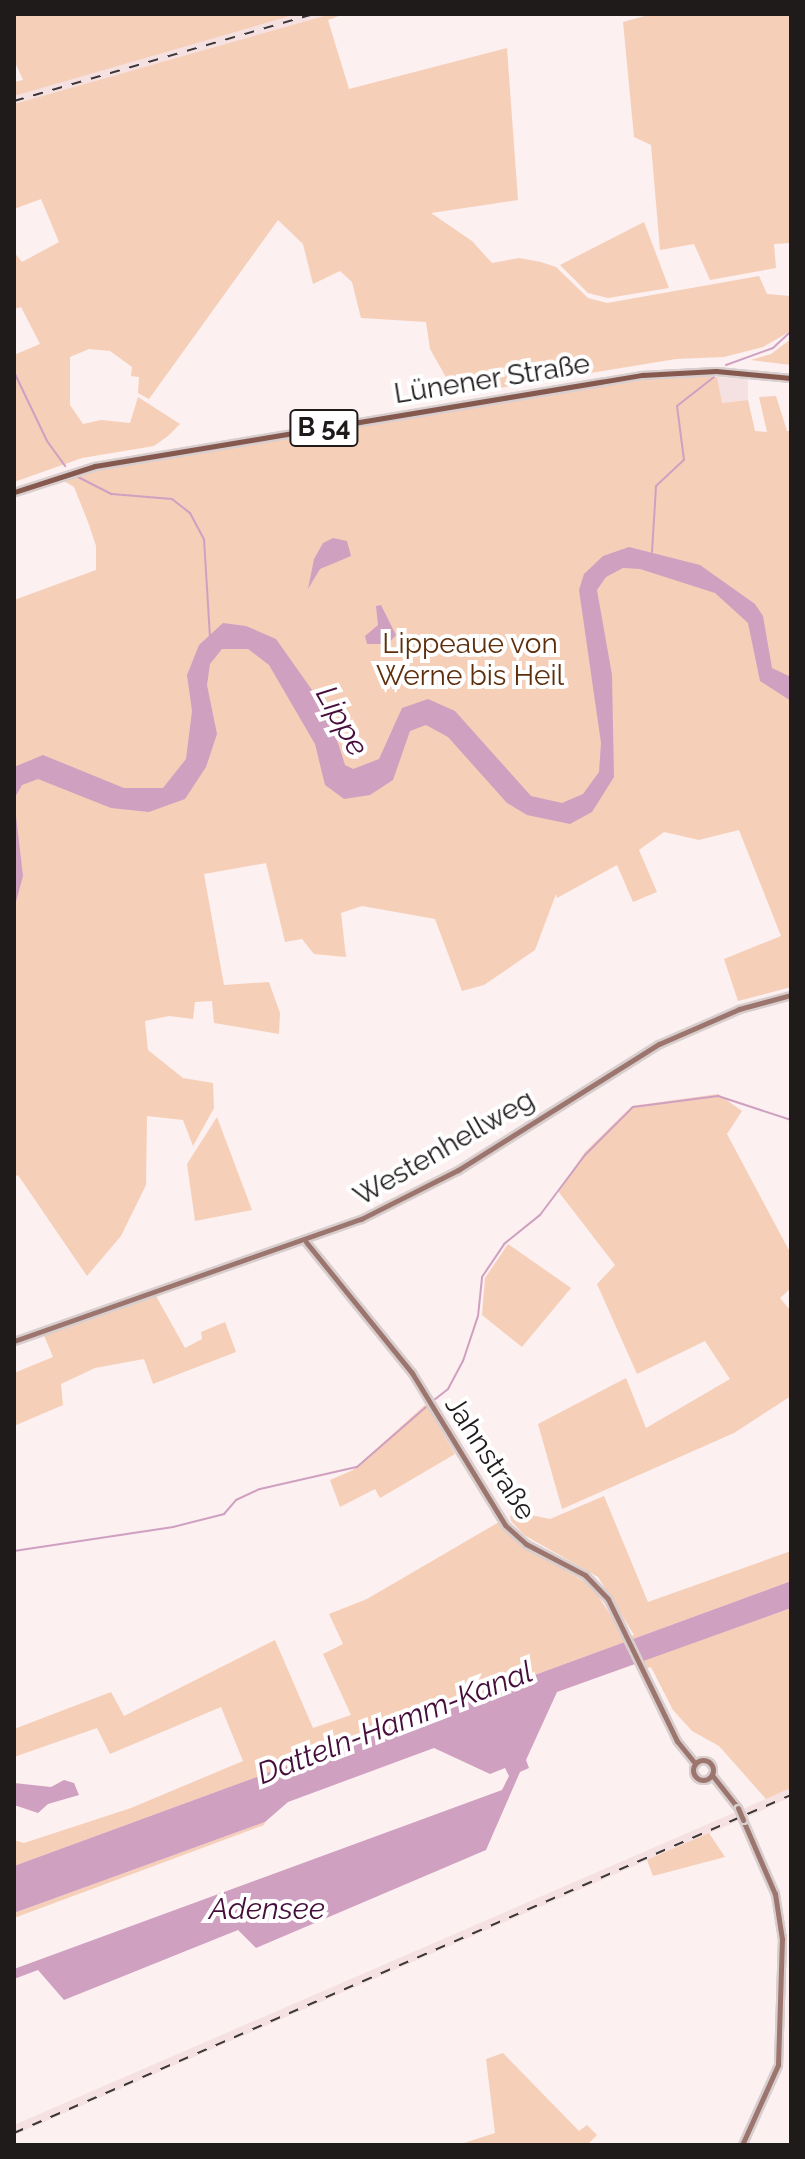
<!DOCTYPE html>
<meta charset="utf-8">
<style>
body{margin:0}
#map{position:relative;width:805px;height:2159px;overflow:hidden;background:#fcf0f0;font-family:Raleway,sans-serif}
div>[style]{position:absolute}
.built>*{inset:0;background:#f6e1e2}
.green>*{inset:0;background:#f6cfb9}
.water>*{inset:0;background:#d0a0c1}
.stream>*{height:2px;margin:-1px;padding:0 1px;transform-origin:1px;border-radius:1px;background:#d0a0c1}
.roads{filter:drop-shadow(2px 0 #d9cece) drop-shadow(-2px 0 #d9cece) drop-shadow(0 2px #d9cece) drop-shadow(0 -2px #d9cece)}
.secondary>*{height:5px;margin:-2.5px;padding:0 2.5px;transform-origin:2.5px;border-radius:2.5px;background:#9c766e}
.secondary>.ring{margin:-2.5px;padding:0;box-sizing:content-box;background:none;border:5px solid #9c766e;border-radius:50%}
.primary>*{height:5px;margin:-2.5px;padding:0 2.5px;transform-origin:2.5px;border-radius:2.5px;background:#86594f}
.rail>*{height:2px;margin-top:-1px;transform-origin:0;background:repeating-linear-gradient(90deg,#3c3737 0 10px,transparent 0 20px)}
.bridges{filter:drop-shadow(2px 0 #d9cece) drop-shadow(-2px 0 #d9cece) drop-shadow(0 2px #d9cece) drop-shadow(0 -2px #d9cece)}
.secondary-bridge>*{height:5px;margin:-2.5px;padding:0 2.5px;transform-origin:2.5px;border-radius:2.5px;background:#9c766e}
span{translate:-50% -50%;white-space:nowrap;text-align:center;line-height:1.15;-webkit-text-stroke:8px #fff;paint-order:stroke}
.shield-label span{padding:2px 6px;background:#fff;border:2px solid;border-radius:6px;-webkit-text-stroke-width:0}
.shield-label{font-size:26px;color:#1f1b1b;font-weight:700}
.street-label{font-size:28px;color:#1f1b1b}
.park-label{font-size:28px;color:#5e2f0d}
.water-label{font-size:30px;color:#460d3b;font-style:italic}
.frame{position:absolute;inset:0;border:16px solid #1f1b1b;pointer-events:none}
</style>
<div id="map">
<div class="built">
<i style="clip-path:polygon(297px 14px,331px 14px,14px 104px,14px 96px,49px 84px)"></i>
<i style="clip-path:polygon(717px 377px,748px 378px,748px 400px,722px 403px,719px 391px,707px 395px)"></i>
<i style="clip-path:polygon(791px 1788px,791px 1797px,754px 1814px,14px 2135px,14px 2125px)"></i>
</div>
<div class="green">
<i style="clip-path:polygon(14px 14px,297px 14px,14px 96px,14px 82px,23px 80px,14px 60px)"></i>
<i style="clip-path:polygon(331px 14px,344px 14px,328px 20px,349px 89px,507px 48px,518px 200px,431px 213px,472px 241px,492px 263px,519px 258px,541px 262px,556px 267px,588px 298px,607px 303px,759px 276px,767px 294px,791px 296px,789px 332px,763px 347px,724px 357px,676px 359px,456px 395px,430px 349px,426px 322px,361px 318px,352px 282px,340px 271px,313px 284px,303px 244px,278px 220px,149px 399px,138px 393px,139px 377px,131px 376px,132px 367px,110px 351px,89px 349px,70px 357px,70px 405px,83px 424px,101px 420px,130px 423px,138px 397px,180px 424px,168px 436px,154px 446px,82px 458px,14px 482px,14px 355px,40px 344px,21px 307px,14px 309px,14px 252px,22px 262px,59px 242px,41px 199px,14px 209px,14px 104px)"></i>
<i style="clip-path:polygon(652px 14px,791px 14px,791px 243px,774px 244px,776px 268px,710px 280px,694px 244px,660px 250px,651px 145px,634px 137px,623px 22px)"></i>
<i style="clip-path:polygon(644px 222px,669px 288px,608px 298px,588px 293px,560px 265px)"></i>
<i style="clip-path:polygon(791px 339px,791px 365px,751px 360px,771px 354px)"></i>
<i style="clip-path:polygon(665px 375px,717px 377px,722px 403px,748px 400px,755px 431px,767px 432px,759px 397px,776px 396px,787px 431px,791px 431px,791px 987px,738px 1001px,724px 959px,781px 936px,739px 830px,699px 840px,664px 832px,639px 850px,657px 892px,633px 902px,617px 865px,557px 898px,556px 894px,535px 950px,484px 985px,462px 991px,435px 919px,362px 906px,341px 913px,346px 957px,314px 954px,302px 939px,285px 942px,266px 863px,204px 874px,224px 985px,269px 982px,280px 1013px,279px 1034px,214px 1023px,212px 1001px,195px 1002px,193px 1019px,169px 1016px,145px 1021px,148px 1050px,183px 1078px,213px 1083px,214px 1108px,193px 1146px,183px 1120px,147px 1116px,146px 1185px,121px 1236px,87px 1276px,18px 1175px,14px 1177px,14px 600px,96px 570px,96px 546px,88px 522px,74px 487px,62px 480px,94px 469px)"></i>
<i style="clip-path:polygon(718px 1094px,742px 1111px,727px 1134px,791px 1254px,791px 1288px,780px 1298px,791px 1311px,791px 1396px,734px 1433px,562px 1509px,538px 1424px,626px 1378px,646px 1428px,730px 1379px,705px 1341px,637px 1374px,597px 1284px,615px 1265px,558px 1191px,585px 1152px,632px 1106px)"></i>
<i style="clip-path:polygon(217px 1117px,252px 1210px,195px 1221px,187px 1164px)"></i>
<i style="clip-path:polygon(508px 1244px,571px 1288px,522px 1347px,482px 1315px,485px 1278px)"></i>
<i style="clip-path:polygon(156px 1296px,185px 1348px,202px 1339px,201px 1332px,225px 1322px,236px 1352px,153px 1384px,144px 1359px,95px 1368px,61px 1384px,63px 1405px,14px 1426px,14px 1373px,53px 1357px,43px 1333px)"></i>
<i style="clip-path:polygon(426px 1404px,455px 1454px,380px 1498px,375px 1489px,340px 1507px,330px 1480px,353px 1470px)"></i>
<i style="clip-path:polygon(604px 1496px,648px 1602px,791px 1551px,791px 1581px,14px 1866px,14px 1840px,24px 1843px,131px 1808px,243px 1761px,221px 1707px,110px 1754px,97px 1728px,14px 1757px,14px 1729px,111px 1692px,124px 1716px,275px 1640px,313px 1728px,351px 1715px,323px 1654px,343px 1644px,329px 1614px,367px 1599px,499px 1522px,517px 1542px,592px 1586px,625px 1638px,634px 1635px,598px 1577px,524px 1535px,511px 1521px,510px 1516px,521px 1513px,550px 1519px)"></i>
<i style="clip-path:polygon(791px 1608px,791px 1788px,766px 1799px,719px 1746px,692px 1731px,673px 1710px,651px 1667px,641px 1670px,636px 1663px)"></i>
<i style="clip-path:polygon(265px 1822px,264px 1825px,14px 1918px,14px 1913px)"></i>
<i style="clip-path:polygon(709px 1833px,725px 1857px,653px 1876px,647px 1860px)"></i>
<i style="clip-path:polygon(503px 2053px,579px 2131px,587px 2125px,597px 2135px,587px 2145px,458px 2145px,495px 2133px,486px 2059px)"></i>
</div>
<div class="water">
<i style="clip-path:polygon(333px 538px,347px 541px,351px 556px,320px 569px,308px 589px,314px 559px,323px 543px)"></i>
<i style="clip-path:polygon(629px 547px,700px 565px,755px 604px,763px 616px,772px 668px,791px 677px,791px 701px,760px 681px,748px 623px,715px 593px,640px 569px,623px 568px,606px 577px,597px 590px,612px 675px,614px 777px,592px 812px,570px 824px,527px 815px,507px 803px,448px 737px,426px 725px,410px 731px,393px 780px,370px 795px,344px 799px,325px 785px,315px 744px,269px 665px,248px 649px,222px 649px,210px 664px,207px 685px,217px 734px,206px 767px,185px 799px,149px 812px,111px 808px,38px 779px,22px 785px,14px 799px,23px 876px,14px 909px,14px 767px,43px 755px,124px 788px,163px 788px,186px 759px,192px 711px,187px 675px,199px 645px,223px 623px,246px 626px,276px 639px,329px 714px,345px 765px,353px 769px,379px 759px,402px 708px,428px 699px,455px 711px,531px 796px,562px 803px,583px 794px,599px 772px,601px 743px,579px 590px,584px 574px,603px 556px)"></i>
<i style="clip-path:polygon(381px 605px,396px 635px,388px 644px,367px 644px,365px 636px,378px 625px,376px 606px)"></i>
<i style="clip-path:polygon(791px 1581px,791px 1608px,557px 1692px,526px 1760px,529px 1768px,520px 1772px,486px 1850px,256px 1948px,238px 1930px,64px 2000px,38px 1970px,14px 1979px,14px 1969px,502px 1790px,509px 1776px,505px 1768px,490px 1774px,434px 1748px,288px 1802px,265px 1822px,14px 1913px,14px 1866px)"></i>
<i style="clip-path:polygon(64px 1780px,74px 1783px,79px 1795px,48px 1804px,38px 1813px,14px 1805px,14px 1783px,51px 1787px)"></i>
</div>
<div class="stream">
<i style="left:726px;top:365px;width:50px;rotate:-19.9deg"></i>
<i style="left:773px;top:348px;width:25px;rotate:-43deg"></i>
<i style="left:14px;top:372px;width:76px;rotate:64.4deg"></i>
<i style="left:47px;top:441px;width:31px;rotate:54deg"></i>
<i style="left:78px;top:477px;width:38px;rotate:27deg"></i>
<i style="left:112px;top:494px;width:60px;rotate:4.8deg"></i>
<i style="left:172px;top:499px;width:23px;rotate:38deg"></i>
<i style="left:190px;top:513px;width:30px;rotate:62deg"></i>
<i style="left:204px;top:539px;width:99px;rotate:86.5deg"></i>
<i style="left:652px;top:552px;width:66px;rotate:-86.5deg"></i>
<i style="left:656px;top:486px;width:38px;rotate:-43deg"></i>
<i style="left:684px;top:460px;width:54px;rotate:-97.4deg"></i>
<i style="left:677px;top:406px;width:47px;rotate:-38.1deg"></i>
<i style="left:434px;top:1400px;width:18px;rotate:-38deg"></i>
<i style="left:448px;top:1389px;width:32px;rotate:-62deg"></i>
<i style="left:463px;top:1361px;width:47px;rotate:-71.6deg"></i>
<i style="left:478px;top:1316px;width:39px;rotate:-84deg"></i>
<i style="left:482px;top:1277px;width:40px;rotate:-56deg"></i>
<i style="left:504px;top:1244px;width:46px;rotate:-38.9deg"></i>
<i style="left:540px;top:1215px;width:75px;rotate:-53.1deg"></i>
<i style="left:585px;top:1155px;width:68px;rotate:-45deg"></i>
<i style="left:633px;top:1107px;width:86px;rotate:-7.4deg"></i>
<i style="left:718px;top:1096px;width:77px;rotate:18.2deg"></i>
<i style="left:14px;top:1551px;width:161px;rotate:-8.6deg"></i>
<i style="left:173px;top:1527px;width:53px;rotate:-14.3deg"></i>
<i style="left:224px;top:1514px;width:18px;rotate:-49deg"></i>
<i style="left:236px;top:1500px;width:26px;rotate:-25deg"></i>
<i style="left:260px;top:1489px;width:99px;rotate:-12.8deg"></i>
<i style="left:357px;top:1467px;width:91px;rotate:-41deg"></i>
</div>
<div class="roads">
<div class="secondary">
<i style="left:306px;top:1242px;width:169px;rotate:51deg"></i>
<i style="left:412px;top:1373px;width:178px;rotate:58.5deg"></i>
<i style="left:505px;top:1525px;width:28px;rotate:42deg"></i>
<i style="left:526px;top:1544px;width:67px;rotate:27.7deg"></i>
<i style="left:585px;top:1575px;width:33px;rotate:46deg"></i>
<i style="left:608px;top:1599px;width:158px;rotate:64.1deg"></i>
<i style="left:677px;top:1741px;width:28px;rotate:51deg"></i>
<i style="left:14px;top:1341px;width:368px;rotate:-19.4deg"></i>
<i style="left:361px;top:1219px;width:109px;rotate:-26.8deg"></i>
<i style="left:458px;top:1170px;width:237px;rotate:-32.1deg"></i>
<i style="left:659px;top:1044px;width:87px;rotate:-23.6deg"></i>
<i style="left:739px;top:1009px;width:54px;rotate:-15.1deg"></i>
<i class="ring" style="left:693px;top:1760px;width:15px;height:15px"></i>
<i style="left:712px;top:1775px;width:42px;rotate:51.8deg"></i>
<i style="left:742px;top:2145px;width:88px;rotate:-65.8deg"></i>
<i style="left:778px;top:2065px;width:126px;rotate:-88.2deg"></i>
<i style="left:782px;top:1939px;width:46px;rotate:-98.8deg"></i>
<i style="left:775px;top:1894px;width:81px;rotate:-113.4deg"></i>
</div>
<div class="primary">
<i style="left:14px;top:492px;width:85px;rotate:-17.8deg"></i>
<i style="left:95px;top:466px;width:555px;rotate:-9.45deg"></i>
<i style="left:642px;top:375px;width:74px;rotate:-3.1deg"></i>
<i style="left:716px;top:371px;width:75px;rotate:5.3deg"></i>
</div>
</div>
<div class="rail">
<i style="left:14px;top:101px;width:312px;rotate:-16.2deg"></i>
<i style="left:14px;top:2133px;width:847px;rotate:-23.51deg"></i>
</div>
<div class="bridges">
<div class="secondary-bridge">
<i style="left:738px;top:1808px;width:13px;rotate:67deg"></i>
</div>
</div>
<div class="shield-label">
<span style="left:324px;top:428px">B 54</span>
</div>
<div class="street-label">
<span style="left:492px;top:379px;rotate:-9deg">Lünener Straße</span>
<span style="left:444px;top:1148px;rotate:-30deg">Westenhellweg</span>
<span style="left:490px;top:1458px;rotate:57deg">Jahnstraße</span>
</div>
<div class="park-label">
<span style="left:470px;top:660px">Lippeaue von<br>Werne bis Heil</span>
</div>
<div class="water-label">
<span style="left:342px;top:721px;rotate:61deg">Lippe</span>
<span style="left:395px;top:1723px;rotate:-21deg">Datteln-Hamm-Kanal</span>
<span style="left:267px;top:1909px">Adensee</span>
</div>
<div class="frame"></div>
</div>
